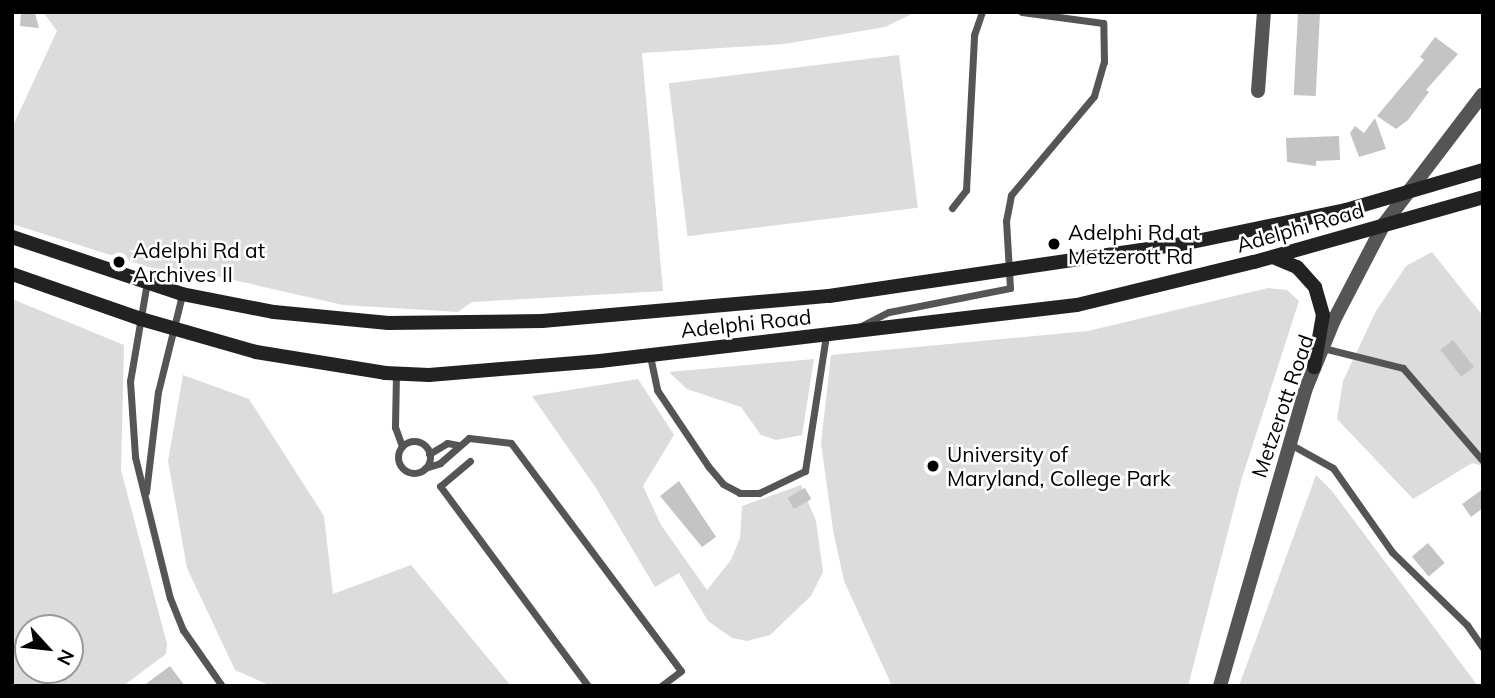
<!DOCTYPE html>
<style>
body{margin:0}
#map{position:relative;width:1495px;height:698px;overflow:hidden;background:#fff;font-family:Mulish,sans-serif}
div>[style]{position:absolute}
.green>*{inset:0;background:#dcdcdc;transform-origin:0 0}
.building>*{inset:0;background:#c4c4c4;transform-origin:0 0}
.service>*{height:7px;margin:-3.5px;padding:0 3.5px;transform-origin:3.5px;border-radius:3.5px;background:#555}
.service>.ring{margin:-3.5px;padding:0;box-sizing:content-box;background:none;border:7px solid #555;border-radius:50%}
.minor>*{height:14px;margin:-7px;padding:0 7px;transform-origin:7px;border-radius:7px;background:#555}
.tertiary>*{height:14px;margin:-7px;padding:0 7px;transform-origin:7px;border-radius:7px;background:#555}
.secondary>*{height:14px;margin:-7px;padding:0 7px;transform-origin:7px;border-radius:7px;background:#222}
.dots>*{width:19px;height:19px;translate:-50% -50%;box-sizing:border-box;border:4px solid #fff;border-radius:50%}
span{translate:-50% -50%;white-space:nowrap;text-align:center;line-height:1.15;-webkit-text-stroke:5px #fff;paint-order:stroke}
.street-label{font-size:21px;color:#000}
.poi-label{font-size:21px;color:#000}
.left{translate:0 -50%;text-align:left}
.frame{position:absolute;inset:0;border:14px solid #000;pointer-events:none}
.north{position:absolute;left:14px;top:614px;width:70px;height:70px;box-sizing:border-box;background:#fff;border:2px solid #999;border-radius:50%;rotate:117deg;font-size:19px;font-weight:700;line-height:28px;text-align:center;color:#000}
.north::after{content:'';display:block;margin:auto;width:24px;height:32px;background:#000;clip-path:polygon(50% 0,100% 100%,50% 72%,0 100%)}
</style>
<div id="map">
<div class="green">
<i style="clip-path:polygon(43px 12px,916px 12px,885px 27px,784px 44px,642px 53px,663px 291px,472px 302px,458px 312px,343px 305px,203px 273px,171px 274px,12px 224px,12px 128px,57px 31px)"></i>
<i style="left:899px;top:55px;width:154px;height:232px;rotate:83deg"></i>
<i style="clip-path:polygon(1432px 252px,1483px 316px,1483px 466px,1472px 463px,1413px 499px,1337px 419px,1343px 381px,1376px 311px,1406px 266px)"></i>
<i style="clip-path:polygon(1268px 288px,1287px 290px,1299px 301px,1241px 481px,1188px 686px,892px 686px,844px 581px,833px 530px,821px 443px,831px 355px,1088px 331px)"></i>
<i style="clip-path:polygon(evenodd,12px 299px,124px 345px,121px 470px,167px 644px,166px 654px,123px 686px,12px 686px,12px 299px,28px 628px,70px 628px,70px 670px,28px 670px,28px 628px)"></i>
<i style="clip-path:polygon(814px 359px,802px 435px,776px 440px,761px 435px,741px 407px,687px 389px,669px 372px)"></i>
<i style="clip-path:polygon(183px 375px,249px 399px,324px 516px,333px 594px,411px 565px,511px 686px,271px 686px,235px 670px,187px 568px,168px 461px)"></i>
<i style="clip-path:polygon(638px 379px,674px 435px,643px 486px,661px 525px,707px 590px,731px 560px,740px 538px,742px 506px,801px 485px,816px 521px,823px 572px,811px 596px,770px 635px,747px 641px,732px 638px,708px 621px,679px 573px,655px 587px,596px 488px,532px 396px)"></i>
<i style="clip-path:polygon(1316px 475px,1332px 491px,1478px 686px,1239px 686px)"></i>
</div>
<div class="building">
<i style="clip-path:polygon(21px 13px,35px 13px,39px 28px,20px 26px)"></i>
<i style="left:1298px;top:13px;width:22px;height:82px;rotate:3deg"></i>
<i style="clip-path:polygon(1435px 37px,1458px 54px,1426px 90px,1429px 92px,1408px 120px,1396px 129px,1377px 116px,1424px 60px,1420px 57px)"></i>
<i style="clip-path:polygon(1375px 118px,1386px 149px,1359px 157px,1350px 133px,1355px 126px,1364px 133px)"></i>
<i style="clip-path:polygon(1339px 136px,1340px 160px,1316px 161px,1316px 166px,1287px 162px,1286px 138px)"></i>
<i style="left:1453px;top:340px;width:34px;height:16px;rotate:52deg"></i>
<i style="clip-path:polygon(679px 481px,716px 537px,702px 547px,660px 496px)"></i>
<i style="left:805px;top:488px;width:13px;height:20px;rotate:61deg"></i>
<i style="clip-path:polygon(1483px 489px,1483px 508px,1471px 517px,1462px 504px)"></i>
<i style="left:1428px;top:543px;width:26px;height:21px;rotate:50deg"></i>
<i style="clip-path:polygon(170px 666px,185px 686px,143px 686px)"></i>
</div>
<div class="service">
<i style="left:952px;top:208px;width:23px;rotate:-52deg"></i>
<i style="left:966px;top:190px;width:155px;rotate:-87deg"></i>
<i style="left:974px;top:35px;width:24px;rotate:-71deg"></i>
<i style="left:147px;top:282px;width:100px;rotate:99.7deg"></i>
<i style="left:130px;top:381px;width:76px;rotate:86.2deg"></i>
<i style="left:135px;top:457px;width:145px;rotate:76.1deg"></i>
<i style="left:170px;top:598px;width:35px;rotate:68deg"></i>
<i style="left:183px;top:630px;width:68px;rotate:55.1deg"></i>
<i style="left:861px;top:326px;width:31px;rotate:-27deg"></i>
<i style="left:889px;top:312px;width:123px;rotate:-11.2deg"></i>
<i style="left:1010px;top:288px;width:67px;rotate:-93.4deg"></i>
<i style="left:1006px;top:221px;width:26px;rotate:-79deg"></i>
<i style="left:1011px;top:195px;width:129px;rotate:-50deg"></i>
<i style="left:1094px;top:96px;width:35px;rotate:-74deg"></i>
<i style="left:1104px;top:62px;width:39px;rotate:-91deg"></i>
<i style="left:1103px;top:23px;width:82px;rotate:-172.3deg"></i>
<i style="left:1323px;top:348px;width:82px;rotate:14deg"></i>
<i style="left:1403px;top:368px;width:123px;rotate:49.3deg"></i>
<i style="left:650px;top:356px;width:35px;rotate:78deg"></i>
<i style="left:657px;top:390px;width:92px;rotate:56.1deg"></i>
<i style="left:708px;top:466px;width:23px;rotate:50deg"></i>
<i style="left:723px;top:484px;width:19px;rotate:28deg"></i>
<i style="left:740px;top:493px;width:19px"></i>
<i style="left:759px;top:493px;width:51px;rotate:-25.6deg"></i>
<i style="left:805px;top:471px;width:137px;rotate:-81.2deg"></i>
<i style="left:396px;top:374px;width:53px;rotate:91.1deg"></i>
<i style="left:395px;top:427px;width:20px;rotate:70deg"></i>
<i class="ring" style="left:398px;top:441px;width:25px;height:25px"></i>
<i style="left:1290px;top:444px;width:49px;rotate:29.2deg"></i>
<i style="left:1333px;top:468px;width:103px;rotate:54.9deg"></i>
<i style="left:1392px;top:552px;width:105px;rotate:44.2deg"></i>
<i style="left:1467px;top:625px;width:28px;rotate:55deg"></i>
<i style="left:429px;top:454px;width:21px;rotate:-31deg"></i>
<i style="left:447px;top:443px;width:11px;rotate:10deg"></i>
<i style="left:470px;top:461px;width:39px;rotate:140deg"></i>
<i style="left:440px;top:486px;width:249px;rotate:53.5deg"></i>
<i style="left:425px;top:468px;width:16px;rotate:-18deg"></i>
<i style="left:440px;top:463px;width:38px;rotate:-41deg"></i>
<i style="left:469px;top:438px;width:42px;rotate:6.8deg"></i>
<i style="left:511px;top:443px;width:284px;rotate:53.3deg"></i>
<i style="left:681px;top:671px;width:25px;rotate:143deg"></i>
<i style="left:146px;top:492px;width:101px;rotate:-83.2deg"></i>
<i style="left:158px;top:392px;width:100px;rotate:-76.1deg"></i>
</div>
<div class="minor">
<i style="left:1258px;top:91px;width:79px;rotate:-85.7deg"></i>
</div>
<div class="tertiary">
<i style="left:1220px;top:686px;width:310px;rotate:-73.9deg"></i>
<i style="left:1306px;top:388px;width:74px;rotate:-67.6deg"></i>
<i style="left:1334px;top:320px;width:108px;rotate:-62.5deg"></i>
<i style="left:1384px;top:224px;width:163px;rotate:-52.7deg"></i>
</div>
<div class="secondary">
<i style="left:12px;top:237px;width:179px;rotate:18.5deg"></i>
<i style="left:182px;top:294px;width:94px;rotate:11.1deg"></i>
<i style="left:274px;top:312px;width:115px;rotate:5.5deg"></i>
<i style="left:388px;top:323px;width:154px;rotate:-0.7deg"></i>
<i style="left:542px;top:321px;width:288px;rotate:-5deg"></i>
<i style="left:829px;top:296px;width:362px;rotate:-8.4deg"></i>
<i style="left:1187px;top:243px;width:162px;rotate:-11.7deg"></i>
<i style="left:1346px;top:210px;width:143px;rotate:-16.3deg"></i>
<i style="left:1273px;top:257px;width:26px;rotate:23deg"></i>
<i style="left:1297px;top:267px;width:27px;rotate:48deg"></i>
<i style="left:1315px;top:287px;width:29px;rotate:74deg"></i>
<i style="left:1323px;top:315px;width:53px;rotate:99.8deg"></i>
<i style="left:12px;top:274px;width:137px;rotate:19.2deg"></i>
<i style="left:141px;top:319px;width:120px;rotate:16deg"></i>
<i style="left:256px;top:352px;width:131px;rotate:9.2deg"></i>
<i style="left:385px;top:373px;width:44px;rotate:2.6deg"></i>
<i style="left:429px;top:375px;width:172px;rotate:-4.7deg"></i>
<i style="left:600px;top:361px;width:480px;rotate:-6.7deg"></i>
<i style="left:1077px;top:305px;width:182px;rotate:-13.7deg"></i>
<i style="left:1254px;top:262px;width:238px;rotate:-15.8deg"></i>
</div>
<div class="dots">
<i style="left:1054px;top:244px;background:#000"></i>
<i style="left:119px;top:262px;background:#000"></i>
<i style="left:933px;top:466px;background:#000"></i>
</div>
<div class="street-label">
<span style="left:1300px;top:227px;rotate:-16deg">Adelphi Road</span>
<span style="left:746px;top:323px;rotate:-6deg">Adelphi Road</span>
<span style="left:1282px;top:406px;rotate:-71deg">Metzerott Road</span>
</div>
<div class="poi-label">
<span class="left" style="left:1068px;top:244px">Adelphi Rd at<br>Metzerott Rd</span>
<span class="left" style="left:133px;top:262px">Adelphi Rd at<br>Archives II</span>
<span class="left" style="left:947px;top:466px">University of<br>Maryland, College Park</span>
</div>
<div class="frame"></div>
<div class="north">N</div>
</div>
